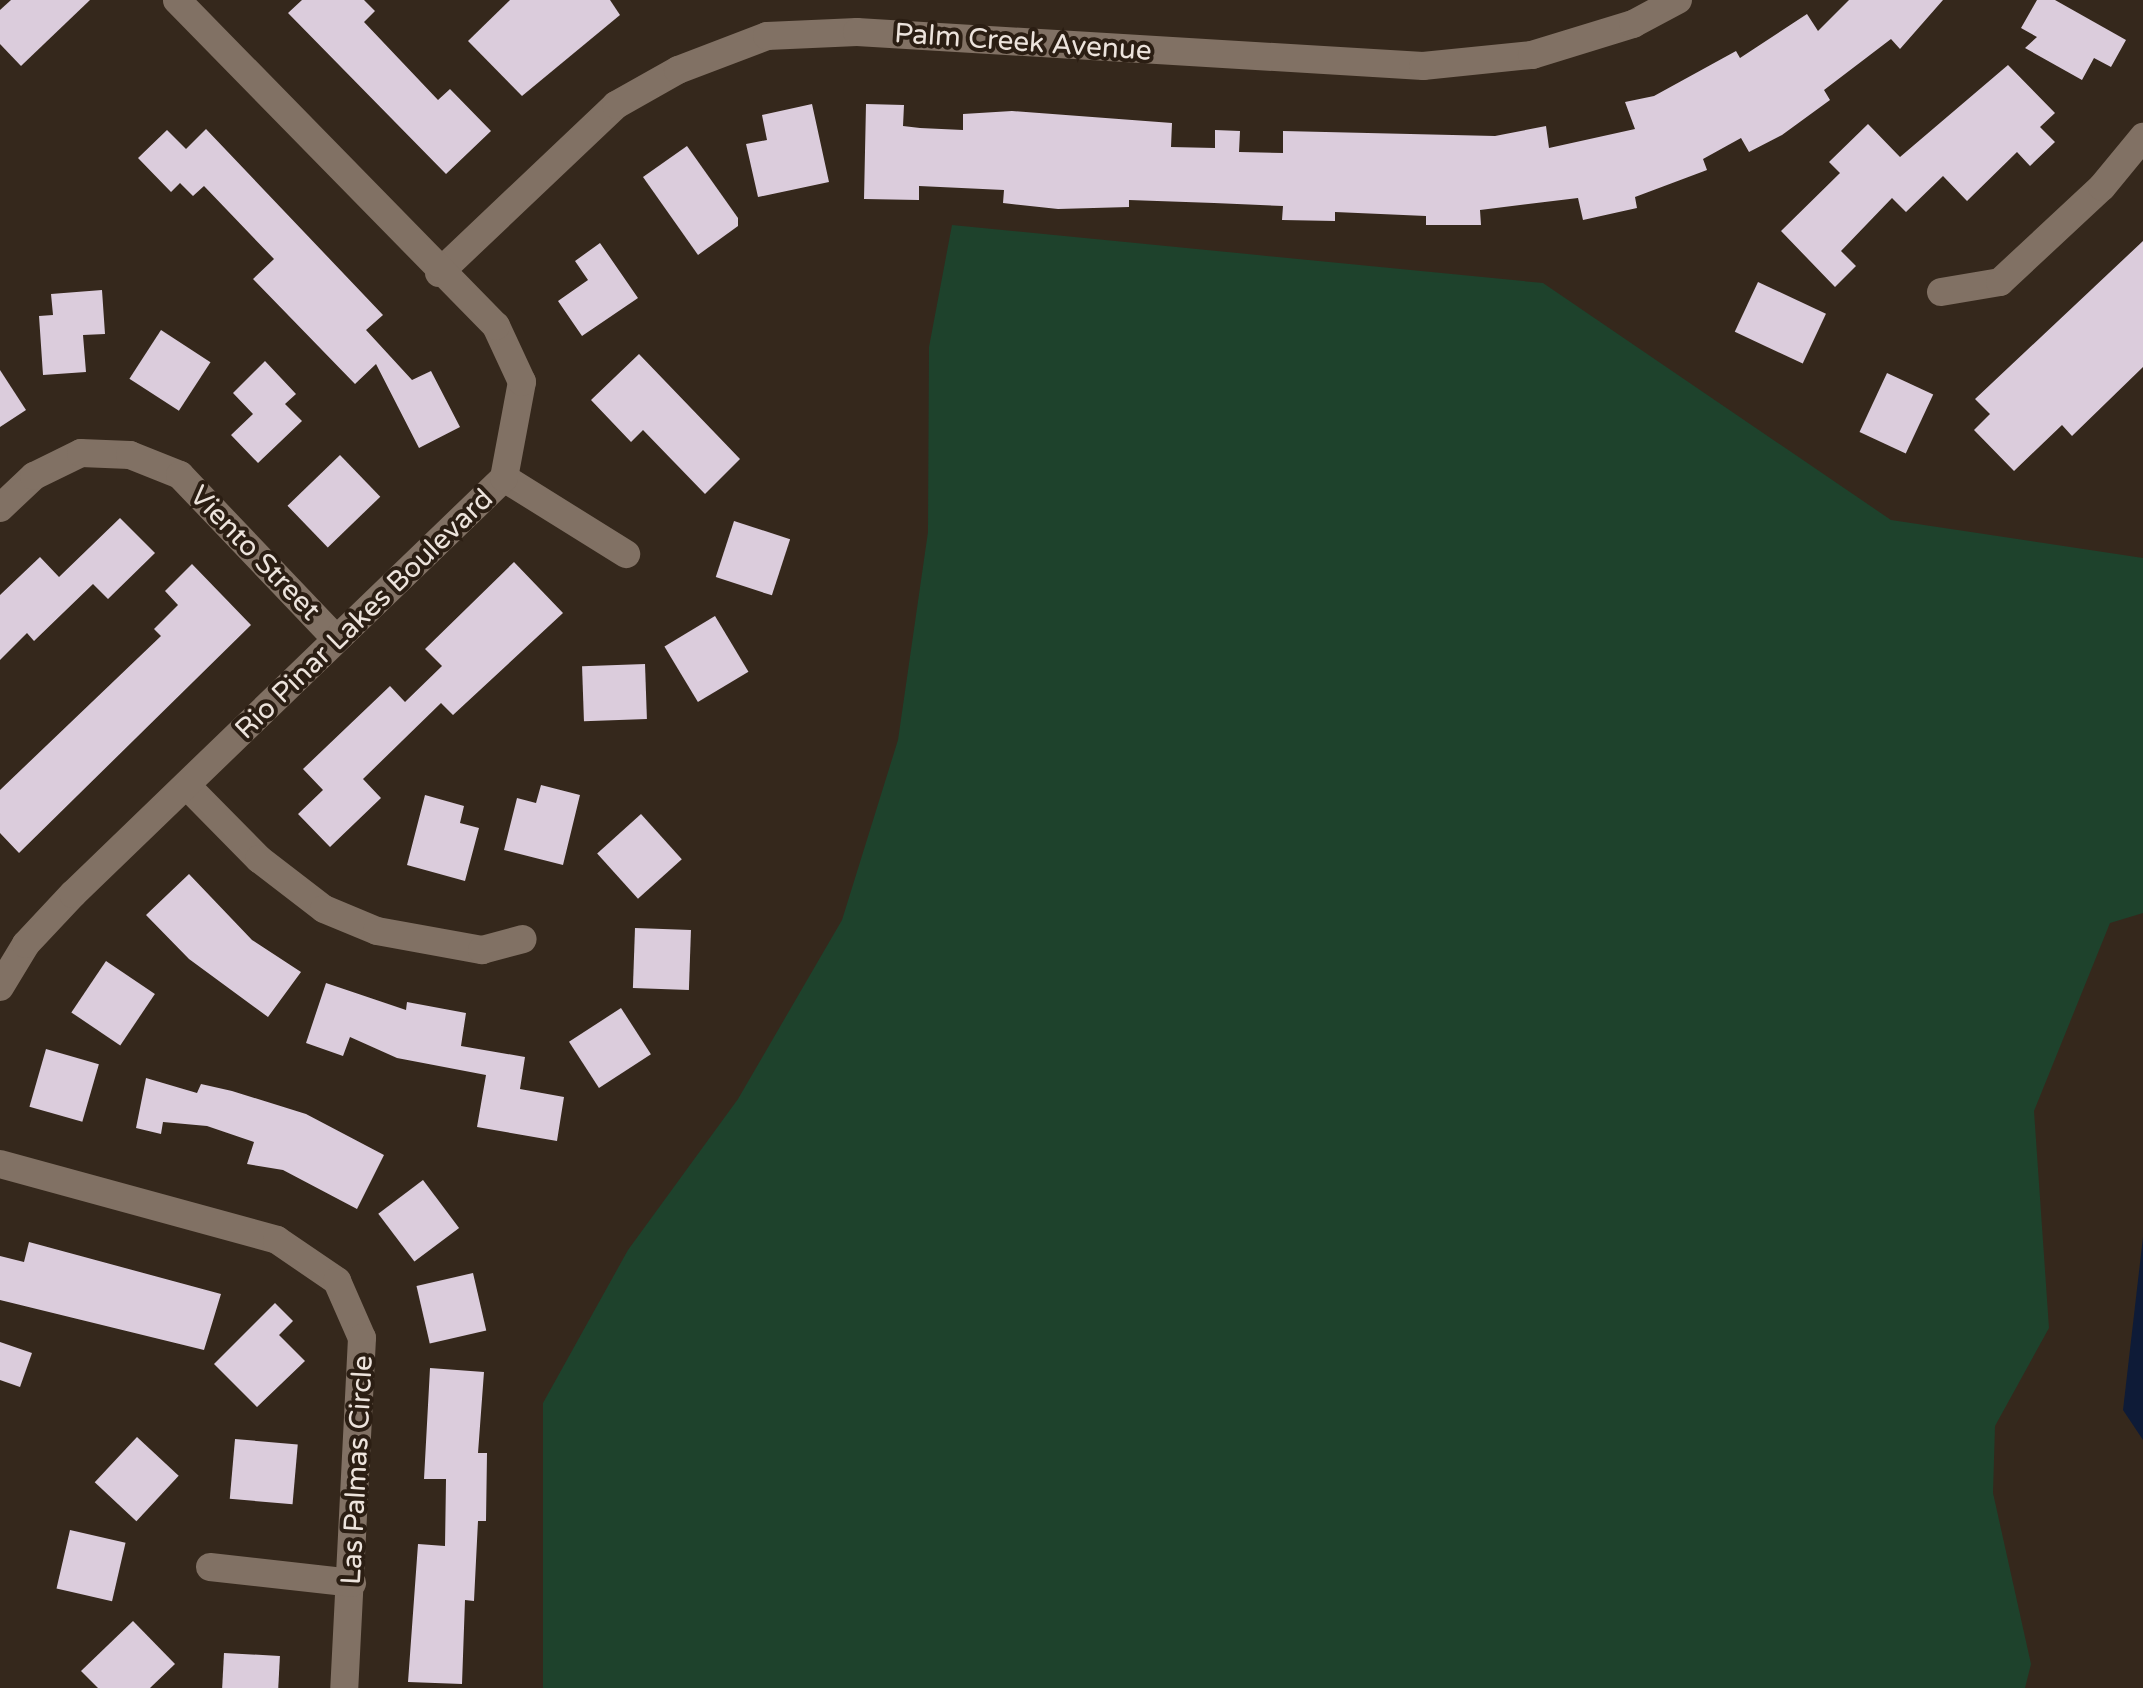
<!DOCTYPE html>
<style>
body{margin:0}
#map{position:relative;width:2143px;height:1688px;overflow:hidden;background:#35281c;font-family:"Varela Round",sans-serif}
div>[style]{position:absolute}
.green>*{inset:0;background:#1e422c}
.water>*{inset:0;background:#0e1b37}
.building>*{inset:0;background:#dbccdc;transform-origin:0 0}
.minor>*{height:28px;margin:-14px;padding:0 14px;transform-origin:14px;border-radius:14px;background:#817164}
span{translate:-50% -50%;white-space:nowrap;text-align:center;line-height:1.15;-webkit-text-stroke:8px #2b1e13;paint-order:stroke}
.street-label{font-size:28px;color:#ece3dc}
</style>
<div id="map">
<div class="green">
<i style="clip-path:polygon(952px 225px,1543px 283px,1891px 520px,2143px 558px,2143px 913px,2110px 923px,2034px 1111px,2049px 1328px,1995px 1426px,1993px 1493px,2031px 1664px,2025px 1688px,543px 1688px,543px 1403px,628px 1250px,738px 1099px,842px 920px,898px 740px,928px 532px,929px 347px)"></i>
</div>
<div class="water">
<i style="clip-path:polygon(2143px 1237px,2143px 1440px,2123px 1410px)"></i>
</div>
<div class="building">
<i style="clip-path:polygon(11px 0,90px 0,21px 66px,0 44px,0 10px)"></i>
<i style="clip-path:polygon(302px 0,364px 0,375px 11px,364px 22px,438px 100px,450px 89px,491px 131px,446px 174px,288px 13px)"></i>
<i style="clip-path:polygon(510px 0,610px 0,620px 15px,522px 96px,468px 41px)"></i>
<i style="clip-path:polygon(1849px 0,1943px 0,1900px 49px,1891px 39px,1824px 90px,1830px 100px,1782px 135px,1749px 152px,1741px 138px,1703px 159px,1707px 170px,1635px 197px,1637px 208px,1583px 220px,1578px 198px,1480px 210px,1481px 225px,1426px 225px,1426px 216px,1335px 212px,1335px 221px,1282px 220px,1283px 206px,1214px 203px,1129px 200px,1129px 207px,1058px 209px,1003px 203px,1004px 190px,919px 186px,919px 200px,864px 199px,866px 104px,904px 105px,903px 126px,920px 128px,963px 130px,963px 114px,1012px 111px,1172px 123px,1171px 147px,1215px 148px,1215px 130px,1240px 131px,1239px 152px,1283px 153px,1283px 131px,1495px 136px,1546px 126px,1549px 148px,1635px 129px,1625px 102px,1654px 96px,1736px 51px,1740px 58px,1807px 14px,1818px 31px)"></i>
<i style="clip-path:polygon(2037px 0,2055px 0,2126px 40px,2111px 67px,2094px 58px,2082px 80px,2025px 48px,2037px 37px,2021px 28px)"></i>
<i style="clip-path:polygon(2008px 65px,2055px 113px,2040px 127px,2055px 142px,2030px 166px,2017px 152px,1967px 201px,1943px 176px,1906px 212px,1892px 198px,1841px 251px,1856px 266px,1835px 287px,1781px 231px,1840px 173px,1829px 162px,1868px 124px,1900px 157px)"></i>
<i style="clip-path:polygon(812px 104px,829px 182px,758px 197px,746px 144px,767px 140px,762px 115px)"></i>
<i style="clip-path:polygon(206px 129px,383px 315px,366px 330px,412px 380px,431px 371px,460px 427px,419px 448px,376px 364px,355px 384px,253px 279px,274px 259px,204px 186px,193px 196px,180px 183px,171px 192px,138px 158px,167px 130px,186px 149px)"></i>
<i style="clip-path:polygon(687px 146px,738px 218px,738px 226px,698px 255px,643px 177px)"></i>
<i style="clip-path:polygon(2143px 241px,2143px 367px,2072px 436px,2062px 425px,2014px 471px,1974px 430px,1990px 414px,1975px 399px)"></i>
<i style="clip-path:polygon(600px 243px,638px 298px,582px 336px,558px 301px,588px 280px,575px 261px)"></i>
<i style="left:1758px;top:282px;width:75px;height:55px;rotate:25deg"></i>
<i style="clip-path:polygon(102px 290px,105px 334px,83px 335px,86px 372px,43px 375px,39px 316px,53px 315px,51px 294px)"></i>
<i style="left:161px;top:330px;width:59px;height:58px;rotate:33deg"></i>
<i style="clip-path:polygon(639px 354px,740px 459px,705px 494px,643px 430px,631px 442px,591px 400px)"></i>
<i style="clip-path:polygon(265px 361px,296px 394px,285px 404px,302px 421px,258px 463px,231px 435px,253px 414px,233px 393px)"></i>
<i style="clip-path:polygon(0 370px,26px 410px,0 427px)"></i>
<i style="left:1887px;top:373px;width:51px;height:65px;rotate:25deg"></i>
<i style="left:340px;top:455px;width:58px;height:73px;rotate:46deg"></i>
<i style="clip-path:polygon(120px 518px,155px 553px,108px 599px,93px 584px,34px 641px,27px 633px,0 660px,0 595px,40px 557px,59px 577px)"></i>
<i style="left:734px;top:521px;width:59px;height:59px;rotate:18deg"></i>
<i style="clip-path:polygon(514px 562px,563px 613px,453px 715px,441px 703px,363px 779px,381px 798px,330px 847px,298px 814px,323px 790px,303px 769px,390px 686px,405px 702px,442px 666px,425px 649px)"></i>
<i style="clip-path:polygon(192px 564px,251px 625px,19px 853px,0 833px,0 790px,161px 636px,154px 629px,178px 605px,165px 591px)"></i>
<i style="left:715px;top:616px;width:65px;height:59px;rotate:59deg"></i>
<i style="left:645px;top:664px;width:55px;height:63px;rotate:88deg"></i>
<i style="clip-path:polygon(541px 785px,580px 795px,563px 865px,504px 850px,517px 798px,536px 803px)"></i>
<i style="clip-path:polygon(425px 795px,464px 806px,460px 823px,479px 828px,465px 881px,407px 865px)"></i>
<i style="left:641px;top:814px;width:61px;height:59px;rotate:48deg"></i>
<i style="clip-path:polygon(189px 874px,252px 940px,301px 972px,268px 1017px,189px 959px,146px 915px)"></i>
<i style="left:635px;top:928px;width:56px;height:60px;rotate:2deg"></i>
<i style="left:106px;top:961px;width:59px;height:62px;rotate:34deg"></i>
<i style="clip-path:polygon(326px 983px,406px 1010px,407px 1002px,466px 1013px,461px 1046px,525px 1057px,520px 1089px,564px 1097px,557px 1141px,477px 1127px,486px 1075px,397px 1058px,350px 1037px,343px 1056px,306px 1043px)"></i>
<i style="left:621px;top:1008px;width:55px;height:62px;rotate:57deg"></i>
<i style="left:46px;top:1049px;width:55px;height:60px;rotate:16deg"></i>
<i style="clip-path:polygon(146px 1078px,197px 1093px,201px 1084px,232px 1091px,306px 1114px,384px 1155px,357px 1209px,283px 1170px,247px 1164px,254px 1142px,207px 1126px,163px 1122px,161px 1134px,136px 1128px)"></i>
<i style="left:423px;top:1180px;width:60px;height:56px;rotate:53deg"></i>
<i style="clip-path:polygon(29px 1242px,221px 1294px,204px 1350px,0 1300px,0 1256px,24px 1262px)"></i>
<i style="left:473px;top:1273px;width:59px;height:58px;rotate:77deg"></i>
<i style="clip-path:polygon(275px 1303px,293px 1321px,279px 1335px,305px 1361px,257px 1407px,214px 1364px)"></i>
<i style="clip-path:polygon(0 1342px,32px 1353px,20px 1387px,0 1380px)"></i>
<i style="clip-path:polygon(430px 1368px,484px 1372px,478px 1453px,487px 1453px,486px 1521px,478px 1521px,474px 1601px,465px 1600px,462px 1684px,408px 1682px,418px 1544px,445px 1546px,446px 1479px,424px 1479px)"></i>
<i style="left:137px;top:1437px;width:57px;height:62px;rotate:43deg"></i>
<i style="left:235px;top:1439px;width:63px;height:60px;rotate:5deg"></i>
<i style="left:70px;top:1530px;width:57px;height:60px;rotate:13deg"></i>
<i style="clip-path:polygon(133px 1621px,175px 1664px,150px 1688px,98px 1688px,81px 1671px)"></i>
<i style="left:224px;top:1653px;width:56px;height:35px;rotate:3deg"></i>
</div>
<div class="minor">
<i style="left:439px;top:273px;width:244px;rotate:-43.5deg"></i>
<i style="left:616px;top:105px;width:71px;rotate:-29.4deg"></i>
<i style="left:678px;top:70px;width:95px;rotate:-20.9deg"></i>
<i style="left:767px;top:36px;width:90px;rotate:-2.5deg"></i>
<i style="left:857px;top:32px;width:567px;rotate:3.44deg"></i>
<i style="left:1423px;top:66px;width:110px;rotate:-5.8deg"></i>
<i style="left:1532px;top:55px;width:106px;rotate:-17.1deg"></i>
<i style="left:1633px;top:24px;width:51px;rotate:-28.1deg"></i>
<i style="left:1941px;top:292px;width:60px;rotate:-9.6deg"></i>
<i style="left:2000px;top:282px;width:139px;rotate:-43deg"></i>
<i style="left:2102px;top:187px;width:65px;rotate:-50.6deg"></i>
<i style="left:504px;top:478px;width:144px;rotate:31.9deg"></i>
<i style="left:0;top:508px;width:47px;rotate:-43.3deg"></i>
<i style="left:34px;top:476px;width:52px;rotate:-26.1deg"></i>
<i style="left:81px;top:453px;width:49px;rotate:2.3deg"></i>
<i style="left:130px;top:455px;width:54px;rotate:21.8deg"></i>
<i style="left:180px;top:475px;width:226px;rotate:46.4deg"></i>
<i style="left:187px;top:786px;width:103px;rotate:45.4deg"></i>
<i style="left:259px;top:859px;width:82px;rotate:37.6deg"></i>
<i style="left:324px;top:909px;width:57px;rotate:22.5deg"></i>
<i style="left:377px;top:931px;width:107px;rotate:10.3deg"></i>
<i style="left:482px;top:950px;width:42px;rotate:-15deg"></i>
<i style="left:0;top:987px;width:50px;rotate:-58.8deg"></i>
<i style="left:26px;top:944px;width:69px;rotate:-46.8deg"></i>
<i style="left:73px;top:894px;width:599px;rotate:-43.99deg"></i>
<i style="left:504px;top:478px;width:98px;rotate:-79.4deg"></i>
<i style="left:522px;top:382px;width:62px;rotate:-114.9deg"></i>
<i style="left:496px;top:326px;width:456px;rotate:-134.4deg"></i>
<i style="left:0;top:1164px;width:287px;rotate:15.3deg"></i>
<i style="left:277px;top:1240px;width:73px;rotate:34.3deg"></i>
<i style="left:337px;top:1281px;width:62px;rotate:66.3deg"></i>
<i style="left:362px;top:1338px;width:350px;rotate:92.9deg"></i>
<i style="left:210px;top:1567px;width:143px;rotate:6.4deg"></i>
</div>
<div class="street-label">
<span style="left:1023px;top:42px;rotate:4deg">Palm Creek Avenue</span>
<span style="left:255px;top:553px;rotate:46deg">Viento Street</span>
<span style="left:364px;top:614px;rotate:-44deg">Rio Pinar Lakes Boulevard</span>
<span style="left:357px;top:1470px;rotate:-87deg">Las Palmas Circle</span>
</div>
</div>
